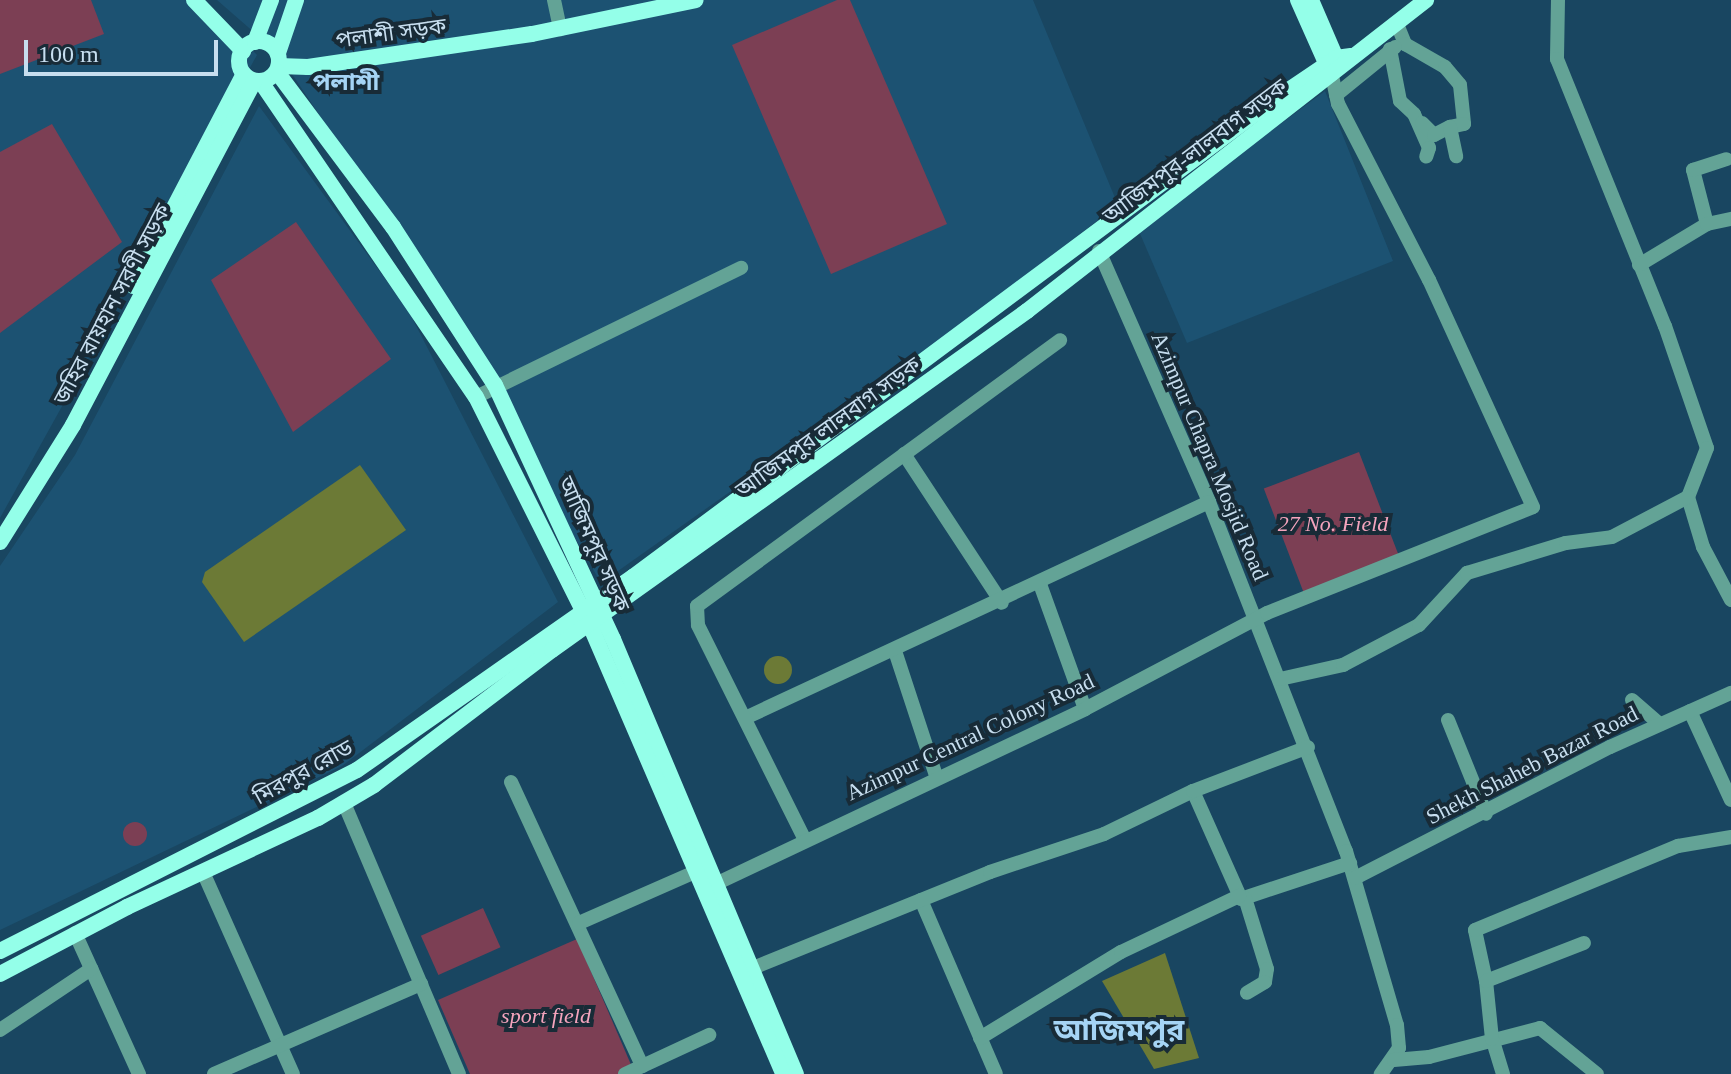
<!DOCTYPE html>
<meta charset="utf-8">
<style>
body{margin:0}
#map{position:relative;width:1731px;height:1074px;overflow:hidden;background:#194661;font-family:"Times New Roman","Noto Sans Bengali",serif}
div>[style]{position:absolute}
.built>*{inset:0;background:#1c5272}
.green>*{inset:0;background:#7c3f54;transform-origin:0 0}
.round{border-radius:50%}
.water>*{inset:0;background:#6c7a36}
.minor>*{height:14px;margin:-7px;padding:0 7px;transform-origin:7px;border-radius:7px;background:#63a396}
.major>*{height:16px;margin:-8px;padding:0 8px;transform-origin:8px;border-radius:8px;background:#94ffe9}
.major>.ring{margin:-8px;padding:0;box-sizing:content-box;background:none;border:16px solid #94ffe9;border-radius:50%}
span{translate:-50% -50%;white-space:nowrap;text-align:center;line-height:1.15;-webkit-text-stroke:8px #182b37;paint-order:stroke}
.street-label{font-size:22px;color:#c7deef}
.park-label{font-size:22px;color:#f4a4bd;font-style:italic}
.neighbourhood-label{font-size:24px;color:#a5d4f5;font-weight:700}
.district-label{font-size:30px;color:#a5d4f5;font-weight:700}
.scale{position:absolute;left:24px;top:40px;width:194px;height:36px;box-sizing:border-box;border:4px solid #c7deef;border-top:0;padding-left:10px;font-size:24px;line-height:28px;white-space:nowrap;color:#c7deef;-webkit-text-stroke:6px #182b37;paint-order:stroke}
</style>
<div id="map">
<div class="built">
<i style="clip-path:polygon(0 0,205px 0,257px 55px,0 518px)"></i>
<i style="clip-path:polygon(217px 0,1033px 0,1118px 205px,888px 380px,601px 583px,394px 227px,278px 53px)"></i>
<i style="clip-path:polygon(1325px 91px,1393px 261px,1187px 343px,1138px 229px)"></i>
<i style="clip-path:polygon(259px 106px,408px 310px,558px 602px,342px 766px,0 930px,0 566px,75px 455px)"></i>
</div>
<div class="green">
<i style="clip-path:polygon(0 0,91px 0,104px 34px,0 74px)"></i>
<i style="clip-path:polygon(837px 0,850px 0,947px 224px,831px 274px,732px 45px)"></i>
<i style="clip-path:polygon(52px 124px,122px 242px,0 333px,0 152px)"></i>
<i style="clip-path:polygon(296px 222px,391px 359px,293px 432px,211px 280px)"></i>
<i style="left:1359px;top:452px;width:115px;height:102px;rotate:69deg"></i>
<i class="round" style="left:123px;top:822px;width:24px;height:24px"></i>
<i style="left:483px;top:908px;width:43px;height:68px;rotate:66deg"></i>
<i style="clip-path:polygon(577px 939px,635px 1074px,470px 1074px,438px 1000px)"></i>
</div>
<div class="water">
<i style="clip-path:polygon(360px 465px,406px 530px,244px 642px,202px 582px,205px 572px)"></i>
<i class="round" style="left:764px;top:656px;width:28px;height:28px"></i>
<i style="clip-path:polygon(1165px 953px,1199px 1058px,1154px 1069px,1102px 981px)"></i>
</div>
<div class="minor">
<i style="left:554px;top:0;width:30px;rotate:78deg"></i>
<i style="left:1558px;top:0;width:59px;rotate:91deg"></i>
<i style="left:1557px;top:59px;width:288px;rotate:68deg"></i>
<i style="left:1665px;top:326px;width:129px;rotate:71deg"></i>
<i style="left:1707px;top:448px;width:53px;rotate:111.2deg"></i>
<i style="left:1688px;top:497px;width:52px;rotate:73.3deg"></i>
<i style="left:1703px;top:547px;width:60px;rotate:62.2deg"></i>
<i style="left:1397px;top:24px;width:22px;rotate:68deg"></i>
<i style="left:1405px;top:44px;width:46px;rotate:29.9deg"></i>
<i style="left:1445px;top:67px;width:23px;rotate:50deg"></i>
<i style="left:1460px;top:85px;width:39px;rotate:84deg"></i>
<i style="left:1464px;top:124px;width:14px;rotate:168deg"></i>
<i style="left:1390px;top:49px;width:53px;rotate:79.1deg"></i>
<i style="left:1400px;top:101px;width:19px;rotate:43deg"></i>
<i style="left:1414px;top:114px;width:37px;rotate:66deg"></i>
<i style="left:1429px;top:148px;width:9px;rotate:108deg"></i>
<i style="left:1336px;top:95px;width:76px;rotate:-39.1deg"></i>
<i style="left:1422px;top:123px;width:17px;rotate:45deg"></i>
<i style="left:1434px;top:135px;width:18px;rotate:-27deg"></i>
<i style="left:1450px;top:127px;width:30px;rotate:78deg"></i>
<i style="left:1707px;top:224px;width:56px;rotate:-104.5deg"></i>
<i style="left:1693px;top:170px;width:35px;rotate:-18deg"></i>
<i style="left:1099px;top:251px;width:274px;rotate:66.3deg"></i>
<i style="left:1209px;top:502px;width:375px;rotate:68.6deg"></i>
<i style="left:1346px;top:851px;width:181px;rotate:73.7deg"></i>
<i style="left:1397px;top:1025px;width:23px;rotate:85deg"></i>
<i style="left:1399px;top:1048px;width:32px;rotate:125deg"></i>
<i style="left:1639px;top:265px;width:79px;rotate:-31.1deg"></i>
<i style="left:1707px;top:224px;width:25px;rotate:-12deg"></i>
<i style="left:476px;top:397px;width:295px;rotate:-26deg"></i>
<i style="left:904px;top:454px;width:178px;rotate:56.7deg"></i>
<i style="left:1040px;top:584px;width:133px;rotate:70.2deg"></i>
<i style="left:895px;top:651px;width:132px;rotate:71.8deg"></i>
<i style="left:1280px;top:679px;width:65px;rotate:-12.5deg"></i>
<i style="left:1343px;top:665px;width:86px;rotate:-27.8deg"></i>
<i style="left:1419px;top:625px;width:71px;rotate:-47.3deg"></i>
<i style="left:1467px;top:573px;width:103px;rotate:-16.9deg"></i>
<i style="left:1566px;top:543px;width:46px;rotate:-7.4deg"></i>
<i style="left:1612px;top:537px;width:86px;rotate:-27.8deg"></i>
<i style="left:1632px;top:700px;width:37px;rotate:41deg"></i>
<i style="left:1690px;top:711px;width:98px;rotate:65.3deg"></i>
<i style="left:745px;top:718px;width:512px;rotate:-24.96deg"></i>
<i style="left:1448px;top:720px;width:101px;rotate:68deg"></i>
<i style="left:511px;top:782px;width:313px;rotate:65.2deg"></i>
<i style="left:1193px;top:791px;width:118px;rotate:66deg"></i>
<i style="left:1241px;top:899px;width:115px;rotate:-18.3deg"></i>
<i style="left:344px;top:803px;width:294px;rotate:67deg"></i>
<i style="left:805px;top:840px;width:240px;rotate:-116.5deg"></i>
<i style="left:698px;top:625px;width:19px;rotate:-93deg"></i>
<i style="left:697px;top:606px;width:450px;rotate:-36.2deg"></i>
<i style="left:203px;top:872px;width:221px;rotate:66deg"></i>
<i style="left:1355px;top:878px;width:287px;rotate:-27.2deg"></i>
<i style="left:1610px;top:747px;width:133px;rotate:-24.1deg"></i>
<i style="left:707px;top:888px;width:418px;rotate:-25.3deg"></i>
<i style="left:1085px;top:709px;width:206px;rotate:-27.8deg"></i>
<i style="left:1267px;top:613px;width:286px;rotate:-21.7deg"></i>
<i style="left:1533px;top:507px;width:250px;rotate:-114.6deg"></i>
<i style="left:1429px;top:280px;width:198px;rotate:-117.3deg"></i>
<i style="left:1338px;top:104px;width:30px;rotate:-102deg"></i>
<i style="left:1245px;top:898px;width:74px;rotate:72.8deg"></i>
<i style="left:1267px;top:969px;width:13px;rotate:99deg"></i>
<i style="left:1265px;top:982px;width:21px;rotate:149deg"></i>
<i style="left:921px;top:900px;width:189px;rotate:66.7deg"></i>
<i style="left:579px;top:923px;width:127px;rotate:-23.7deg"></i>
<i style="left:75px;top:933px;width:155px;rotate:65.6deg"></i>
<i style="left:743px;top:972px;width:266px;rotate:-22deg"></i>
<i style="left:990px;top:872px;width:120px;rotate:-18.4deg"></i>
<i style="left:1104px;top:834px;width:99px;rotate:-25.8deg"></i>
<i style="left:1193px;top:791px;width:123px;rotate:-20.9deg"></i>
<i style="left:1486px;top:981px;width:52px;rotate:-102.2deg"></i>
<i style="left:1475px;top:930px;width:220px;rotate:-22.5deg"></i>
<i style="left:1678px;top:846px;width:54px;rotate:-9.6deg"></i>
<i style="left:0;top:1030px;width:110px;rotate:-33.8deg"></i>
<i style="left:980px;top:1038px;width:165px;rotate:-31.4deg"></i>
<i style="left:1121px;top:952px;width:131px;rotate:-25.4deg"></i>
<i style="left:1394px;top:1060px;width:35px;rotate:-5deg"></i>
<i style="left:1429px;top:1057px;width:115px;rotate:-14.6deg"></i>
<i style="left:1540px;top:1028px;width:73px;rotate:38.9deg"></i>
<i style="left:214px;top:1074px;width:226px;rotate:-23.5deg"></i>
<i style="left:625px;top:1074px;width:93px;rotate:-24.9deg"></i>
<i style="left:1503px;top:1074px;width:37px;rotate:-107deg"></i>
<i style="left:1492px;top:1039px;width:58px;rotate:-95.9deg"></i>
<i style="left:1486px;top:981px;width:105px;rotate:-21.2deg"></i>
</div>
<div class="major">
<i style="left:194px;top:0;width:71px;rotate:46.1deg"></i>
<i style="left:1298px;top:0;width:81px;rotate:66deg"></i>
<i style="left:1311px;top:0;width:71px;rotate:66.7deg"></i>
<i class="ring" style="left:239px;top:41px;width:24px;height:24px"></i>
<i style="left:255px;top:42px;width:45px;rotate:-69.1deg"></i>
<i style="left:278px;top:53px;width:56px;rotate:-71.2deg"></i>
<i style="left:279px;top:66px;width:29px;rotate:2deg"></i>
<i style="left:308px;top:67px;width:226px;rotate:-8.4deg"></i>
<i style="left:532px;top:34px;width:167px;rotate:-11.7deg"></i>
<i style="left:277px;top:72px;width:194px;rotate:53.2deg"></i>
<i style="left:393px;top:227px;width:188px;rotate:57.2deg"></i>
<i style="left:495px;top:385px;width:280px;rotate:65.1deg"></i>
<i style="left:613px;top:639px;width:472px;rotate:67.2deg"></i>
<i style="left:261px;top:82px;width:381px;rotate:55.7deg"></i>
<i style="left:476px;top:397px;width:255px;rotate:63.4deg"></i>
<i style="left:590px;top:625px;width:489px;rotate:66.7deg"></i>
<i style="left:133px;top:286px;width:239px;rotate:-62.4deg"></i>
<i style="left:0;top:542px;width:138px;rotate:-58deg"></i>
<i style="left:73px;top:425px;width:389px;rotate:-62.2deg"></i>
<i style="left:0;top:951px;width:400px;rotate:-26.9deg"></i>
<i style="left:357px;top:770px;width:337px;rotate:-35deg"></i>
<i style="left:633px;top:577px;width:795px;rotate:-36.67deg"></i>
<i style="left:1271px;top:102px;width:78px;rotate:-34.1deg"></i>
<i style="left:1336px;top:58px;width:15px;rotate:-8deg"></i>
<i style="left:0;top:974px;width:144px;rotate:-27.8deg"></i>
<i style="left:127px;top:907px;width:211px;rotate:-25deg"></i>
<i style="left:318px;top:818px;width:65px;rotate:-30.5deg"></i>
<i style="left:374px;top:785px;width:223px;rotate:-37.2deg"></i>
<i style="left:552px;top:650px;width:584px;rotate:-35.51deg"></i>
<i style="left:1027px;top:311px;width:506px;rotate:-37.93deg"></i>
</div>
<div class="street-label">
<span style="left:391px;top:33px;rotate:-8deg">পলাশী সড়ক</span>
<span style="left:1195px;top:151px;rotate:-37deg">আজিমপুর-লালবাগ সড়ক</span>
<span style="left:112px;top:304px;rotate:-62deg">জহির রায়হান সরণী সড়ক</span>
<span style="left:828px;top:427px;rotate:-36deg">আজিমপুর লালবাগ সড়ক</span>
<span style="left:1210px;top:456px;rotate:67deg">Azimpur Chapra Mosjid Road</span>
<span style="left:594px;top:544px;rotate:66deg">আজিমপুর সড়ক</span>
<span style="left:970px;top:737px;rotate:-25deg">Azimpur Central Colony Road</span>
<span style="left:1532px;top:765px;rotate:-27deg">Shekh Shaheb Bazar Road</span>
<span style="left:303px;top:772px;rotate:-29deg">মিরপুর রোড</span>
</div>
<div class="park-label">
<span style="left:1333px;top:524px">27 No. Field</span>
<span style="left:546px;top:1016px">sport field</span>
</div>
<div class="neighbourhood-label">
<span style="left:346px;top:83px">পলাশী</span>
</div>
<div class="district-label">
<span style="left:1119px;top:1030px">আজিমপুর</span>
</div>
<div class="scale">100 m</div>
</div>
